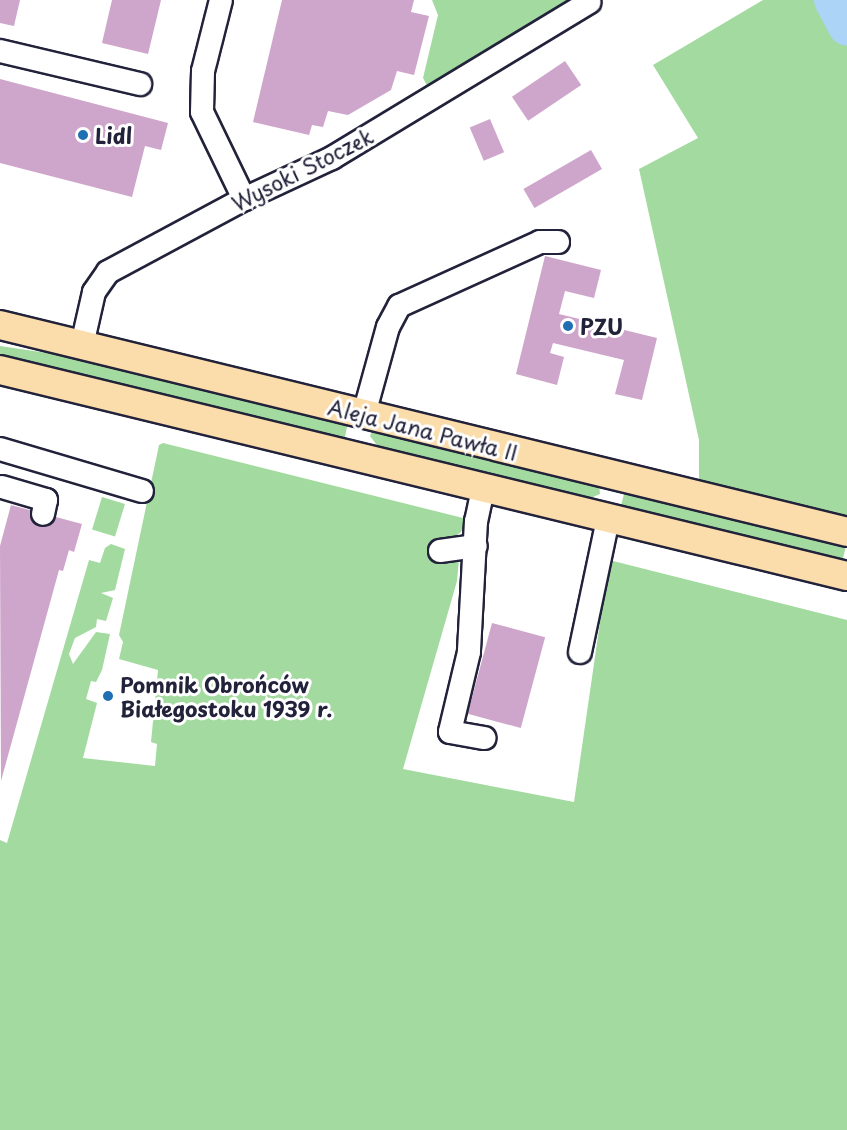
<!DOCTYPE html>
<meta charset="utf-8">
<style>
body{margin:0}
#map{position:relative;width:847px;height:1130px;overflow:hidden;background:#fff;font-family:"Playpen Sans",sans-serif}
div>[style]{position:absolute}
.green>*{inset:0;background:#a2da9f;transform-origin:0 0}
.river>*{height:38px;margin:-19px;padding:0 19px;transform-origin:19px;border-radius:19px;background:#abd4f6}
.building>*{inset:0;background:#cea5cb;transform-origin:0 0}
.roads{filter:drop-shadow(2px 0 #22223b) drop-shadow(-2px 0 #22223b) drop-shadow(0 2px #22223b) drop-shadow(0 -2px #22223b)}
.minor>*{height:22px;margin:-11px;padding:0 11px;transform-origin:11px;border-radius:11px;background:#fff}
.major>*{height:28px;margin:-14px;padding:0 14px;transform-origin:14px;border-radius:14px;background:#fbddab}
.dots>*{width:16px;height:16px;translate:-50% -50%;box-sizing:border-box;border:3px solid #fff;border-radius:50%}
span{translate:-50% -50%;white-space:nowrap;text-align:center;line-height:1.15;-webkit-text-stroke:6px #fff;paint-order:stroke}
.poi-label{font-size:21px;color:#22223b;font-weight:700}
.left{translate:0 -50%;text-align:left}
.street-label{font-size:21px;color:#22223b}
</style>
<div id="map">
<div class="green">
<i style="clip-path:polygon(432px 0,592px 0,431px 93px,423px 78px,438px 15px)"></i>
<i style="clip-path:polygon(763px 0,847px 0,847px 518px,699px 481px,699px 440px,639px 169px,698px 138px,653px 65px)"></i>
<i style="clip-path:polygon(0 346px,101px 361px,348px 422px,344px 442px,0 357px)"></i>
<i style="clip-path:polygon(373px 429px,599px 484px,600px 494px,586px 500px,379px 448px,370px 436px)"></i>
<i style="clip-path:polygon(163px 443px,467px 519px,461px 532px,449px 541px,459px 559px,457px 581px,403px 769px,574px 802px,609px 560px,847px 620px,847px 1130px,0 1130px,0 840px,7px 843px,89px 560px,100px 563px,105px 548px,111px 544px,125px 549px,115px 590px,101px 593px,113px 598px,106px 621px,97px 619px,96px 627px,75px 638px,69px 654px,73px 664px,96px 632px,110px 634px,102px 670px,96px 682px,91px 681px,86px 699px,97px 703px,83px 758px,155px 766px,157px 744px,151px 742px,158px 670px,119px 659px,123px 642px,119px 635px,159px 445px)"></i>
<i style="left:625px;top:490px;width:228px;height:19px;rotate:14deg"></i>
<i style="left:102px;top:497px;width:24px;height:34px;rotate:17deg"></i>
</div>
<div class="river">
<i style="left:833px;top:0;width:30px;rotate:62deg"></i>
</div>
<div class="building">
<i style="clip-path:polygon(0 0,20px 0,14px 26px,0 23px)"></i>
<i style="clip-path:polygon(112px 0,161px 0,148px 54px,102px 43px)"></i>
<i style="clip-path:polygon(282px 0,414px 0,411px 12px,429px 16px,414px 75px,397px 71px,391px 90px,348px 115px,328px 111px,323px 127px,312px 125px,309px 135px,253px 122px)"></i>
<i style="left:565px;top:61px;width:29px;height:64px;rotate:56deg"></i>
<i style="clip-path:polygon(0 79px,168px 123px,161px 150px,145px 146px,132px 197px,0 163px)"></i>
<i style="left:490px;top:119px;width:36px;height:22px;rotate:67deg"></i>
<i style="left:591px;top:150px;width:22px;height:78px;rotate:60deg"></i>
<i style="clip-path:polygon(545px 256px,601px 270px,594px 298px,565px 291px,559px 314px,657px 338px,642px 400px,615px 394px,624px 360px,553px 343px,550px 353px,564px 357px,557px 385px,516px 374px)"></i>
<i style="clip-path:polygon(11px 505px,82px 524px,74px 552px,69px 550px,63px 571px,59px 570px,1px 781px,0 546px)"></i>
<i style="left:492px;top:623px;width:55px;height:94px;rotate:15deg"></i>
</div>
<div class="roads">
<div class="minor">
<i style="left:221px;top:0;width:73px;rotate:104.2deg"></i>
<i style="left:203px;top:71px;width:41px;rotate:91.4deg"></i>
<i style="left:202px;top:112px;width:97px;rotate:64.2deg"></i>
<i style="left:0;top:51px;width:144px;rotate:13.3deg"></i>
<i style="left:82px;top:345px;width:54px;rotate:-77.2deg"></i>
<i style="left:94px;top:292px;width:24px;rotate:-55deg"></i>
<i style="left:108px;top:272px;width:154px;rotate:-28.2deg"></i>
<i style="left:244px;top:199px;width:97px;rotate:-25deg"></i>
<i style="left:332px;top:158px;width:301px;rotate:-31.2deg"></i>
<i style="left:364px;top:414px;width:90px;rotate:-74.6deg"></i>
<i style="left:388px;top:327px;width:24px;rotate:-62deg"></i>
<i style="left:399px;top:306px;width:155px;rotate:-24.4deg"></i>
<i style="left:540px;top:242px;width:18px"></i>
<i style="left:0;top:449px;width:148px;rotate:16.5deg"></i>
<i style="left:2px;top:487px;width:46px;rotate:16.5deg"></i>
<i style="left:46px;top:500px;width:14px;rotate:102deg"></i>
<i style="left:483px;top:489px;width:33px;rotate:102deg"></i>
<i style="left:476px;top:521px;width:131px;rotate:93.1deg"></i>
<i style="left:469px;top:652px;width:82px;rotate:103.4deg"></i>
<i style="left:450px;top:732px;width:35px;rotate:10deg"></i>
<i style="left:440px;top:551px;width:36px;rotate:-8deg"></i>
<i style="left:580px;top:652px;width:136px;rotate:-78.1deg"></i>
</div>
<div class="major">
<i style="left:0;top:325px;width:872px;rotate:13.73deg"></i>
<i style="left:0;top:370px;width:872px;rotate:13.67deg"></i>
</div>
</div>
<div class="dots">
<i style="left:83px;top:135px;background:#1f6fb2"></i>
<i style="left:568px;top:326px;background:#1f6fb2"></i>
<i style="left:108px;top:696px;background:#1f6fb2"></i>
</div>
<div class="poi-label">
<span class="left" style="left:95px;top:135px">Lidl</span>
<span class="left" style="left:580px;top:326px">PZU</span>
<span class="left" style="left:120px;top:696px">Pomnik Obrońców<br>Białegostoku 1939 r.</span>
</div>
<div class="street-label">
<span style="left:302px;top:169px;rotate:-27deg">Wysoki Stoczek</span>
<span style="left:423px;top:429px;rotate:14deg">Aleja Jana Pawła II</span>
</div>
</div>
